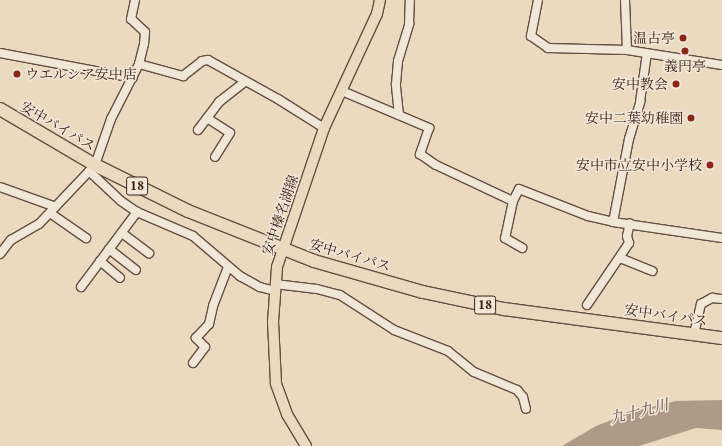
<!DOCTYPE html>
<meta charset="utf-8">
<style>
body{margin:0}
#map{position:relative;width:722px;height:446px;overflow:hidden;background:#eadac0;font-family:"EB Garamond","Noto Serif JP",serif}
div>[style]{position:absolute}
.water>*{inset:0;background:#ad9b87}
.roads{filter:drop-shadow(1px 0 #644f42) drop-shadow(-1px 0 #644f42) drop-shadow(0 1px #644f42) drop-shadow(0 -1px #644f42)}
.minor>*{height:8px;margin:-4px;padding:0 4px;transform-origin:4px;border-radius:4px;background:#f1e7d6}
.major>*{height:10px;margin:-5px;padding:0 5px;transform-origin:5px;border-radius:5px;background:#eadac0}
.highway>*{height:12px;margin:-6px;padding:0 6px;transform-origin:6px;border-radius:6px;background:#eadac0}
.dots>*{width:11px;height:11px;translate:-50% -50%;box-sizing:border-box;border:2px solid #f1e7d6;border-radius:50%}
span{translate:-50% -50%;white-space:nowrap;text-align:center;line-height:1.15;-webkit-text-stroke:3px #f1e7d6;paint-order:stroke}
.shield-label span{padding:1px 3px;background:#f1e7d6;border:1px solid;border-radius:3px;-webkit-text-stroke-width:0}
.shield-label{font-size:13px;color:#382118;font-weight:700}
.poi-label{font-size:14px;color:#382118}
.right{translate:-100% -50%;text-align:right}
.left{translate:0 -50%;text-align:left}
.street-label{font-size:14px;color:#382118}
.water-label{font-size:15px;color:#614c3f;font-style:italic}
</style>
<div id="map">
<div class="water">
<i style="clip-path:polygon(722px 400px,722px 430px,696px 428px,639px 446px,562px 446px,596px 426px,635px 411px,676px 401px)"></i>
</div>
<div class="roads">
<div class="minor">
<i style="left:538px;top:0;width:37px;rotate:101deg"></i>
<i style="left:531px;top:36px;width:21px;rotate:35deg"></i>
<i style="left:548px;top:48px;width:79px;rotate:1.5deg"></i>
<i style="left:625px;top:0;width:50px;rotate:87.7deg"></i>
<i style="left:627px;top:50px;width:96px;rotate:9deg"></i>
<i style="left:0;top:53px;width:135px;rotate:10.6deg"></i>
<i style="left:139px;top:64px;width:46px;rotate:15.3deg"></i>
<i style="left:183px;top:76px;width:24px;rotate:-38deg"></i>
<i style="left:202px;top:61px;width:6px;rotate:-9deg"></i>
<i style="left:208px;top:60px;width:80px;rotate:29.1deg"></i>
<i style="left:278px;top:99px;width:54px;rotate:32.2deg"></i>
<i style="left:342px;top:91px;width:95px;rotate:23deg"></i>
<i style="left:429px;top:128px;width:28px;rotate:109deg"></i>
<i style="left:420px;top:154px;width:19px;rotate:35deg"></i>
<i style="left:436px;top:165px;width:85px;rotate:25.1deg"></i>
<i style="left:513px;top:201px;width:13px;rotate:-63deg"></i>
<i style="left:519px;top:189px;width:74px;rotate:21.4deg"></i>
<i style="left:588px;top:216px;width:26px;rotate:13deg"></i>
<i style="left:613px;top:222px;width:110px;rotate:8.4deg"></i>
<i style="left:399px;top:115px;width:31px;rotate:-96deg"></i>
<i style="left:396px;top:84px;width:23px;rotate:-85deg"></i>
<i style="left:398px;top:61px;width:39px;rotate:-73deg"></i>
<i style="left:409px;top:24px;width:24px;rotate:-88deg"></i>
<i style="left:207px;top:118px;width:27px;rotate:33deg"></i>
<i style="left:230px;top:133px;width:28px;rotate:122deg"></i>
<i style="left:198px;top:130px;width:35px;rotate:-53deg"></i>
<i style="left:219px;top:102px;width:33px;rotate:-38deg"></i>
<i style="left:89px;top:171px;width:44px;rotate:43.2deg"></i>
<i style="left:121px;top:201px;width:19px;rotate:35deg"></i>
<i style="left:137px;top:212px;width:61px;rotate:23.2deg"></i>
<i style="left:193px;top:236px;width:62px;rotate:40.4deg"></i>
<i style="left:240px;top:276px;width:23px;rotate:29deg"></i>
<i style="left:260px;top:287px;width:16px;rotate:15deg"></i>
<i style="left:0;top:187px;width:59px;rotate:19.7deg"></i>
<i style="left:513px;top:201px;width:38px;rotate:102deg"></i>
<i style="left:505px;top:238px;width:20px;rotate:30deg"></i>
<i style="left:50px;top:213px;width:44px;rotate:34.8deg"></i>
<i style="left:613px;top:222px;width:85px;rotate:-79.1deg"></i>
<i style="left:629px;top:139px;width:39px;rotate:-73deg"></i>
<i style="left:640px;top:102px;width:49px;rotate:-81.9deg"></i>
<i style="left:122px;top:233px;width:34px;rotate:37deg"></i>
<i style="left:109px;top:249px;width:34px;rotate:38deg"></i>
<i style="left:0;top:254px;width:18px;rotate:-52deg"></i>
<i style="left:11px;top:240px;width:32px;rotate:-30deg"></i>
<i style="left:39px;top:224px;width:81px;rotate:-46.5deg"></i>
<i style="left:95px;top:165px;width:49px;rotate:-70.8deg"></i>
<i style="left:111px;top:119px;width:62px;rotate:-63deg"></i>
<i style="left:139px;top:64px;width:21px;rotate:-76deg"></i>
<i style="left:144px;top:44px;width:12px;rotate:-85deg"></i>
<i style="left:145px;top:32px;width:19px;rotate:-137deg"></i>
<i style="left:131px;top:19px;width:19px;rotate:-78deg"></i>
<i style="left:620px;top:258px;width:35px;rotate:22deg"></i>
<i style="left:100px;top:261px;width:26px;rotate:40deg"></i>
<i style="left:275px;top:284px;width:42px;rotate:6.8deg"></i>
<i style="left:317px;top:289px;width:24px;rotate:15deg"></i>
<i style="left:340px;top:295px;width:64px;rotate:32.9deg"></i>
<i style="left:394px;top:330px;width:58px;rotate:21.3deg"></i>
<i style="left:448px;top:351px;width:33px;rotate:39deg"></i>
<i style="left:474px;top:372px;width:47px;rotate:22.7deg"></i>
<i style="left:517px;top:390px;width:9px;rotate:49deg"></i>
<i style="left:523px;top:397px;width:12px;rotate:76deg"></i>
<i style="left:81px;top:287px;width:94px;rotate:-53.3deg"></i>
<i style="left:587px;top:305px;width:75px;rotate:-55.9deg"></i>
<i style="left:629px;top:243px;width:7px;rotate:-106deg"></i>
<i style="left:627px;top:236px;width:13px;rotate:-77deg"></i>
<i style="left:694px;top:334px;width:31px;rotate:-77deg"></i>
<i style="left:701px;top:304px;width:13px;rotate:-29deg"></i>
<i style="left:712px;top:298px;width:10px;rotate:6deg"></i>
<i style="left:193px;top:363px;width:20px;rotate:-53deg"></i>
<i style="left:205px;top:347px;width:13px;rotate:-135deg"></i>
<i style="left:196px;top:338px;width:19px;rotate:-47deg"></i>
<i style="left:209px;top:324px;width:18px;rotate:-77deg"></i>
<i style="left:213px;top:306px;width:42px;rotate:-69deg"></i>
</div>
<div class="major">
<i style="left:306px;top:446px;width:37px;rotate:-121deg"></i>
<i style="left:287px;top:414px;width:33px;rotate:-110deg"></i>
<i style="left:276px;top:383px;width:61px;rotate:-92.8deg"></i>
<i style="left:273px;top:322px;width:55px;rotate:-85.8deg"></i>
<i style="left:277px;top:267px;width:147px;rotate:-71.3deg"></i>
<i style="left:324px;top:128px;width:126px;rotate:-65.1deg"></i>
<i style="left:377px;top:14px;width:14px;rotate:-78deg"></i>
</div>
<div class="highway">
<i style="left:0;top:109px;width:110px;rotate:30.5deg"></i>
<i style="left:95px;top:165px;width:104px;rotate:26.3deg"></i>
<i style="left:188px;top:211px;width:136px;rotate:21.6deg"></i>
<i style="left:314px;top:261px;width:113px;rotate:15.9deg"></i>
<i style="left:423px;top:292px;width:83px;rotate:11.9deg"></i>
<i style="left:504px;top:309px;width:220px;rotate:7.6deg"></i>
</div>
</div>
<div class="dots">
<i style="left:683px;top:38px;background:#8f2418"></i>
<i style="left:685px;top:51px;background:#8f2418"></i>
<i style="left:17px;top:74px;background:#8f2418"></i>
<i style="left:676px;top:84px;background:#8f2418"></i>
<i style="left:691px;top:118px;background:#8f2418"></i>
<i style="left:710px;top:165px;background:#8f2418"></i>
</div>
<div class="shield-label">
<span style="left:137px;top:186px">18</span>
<span style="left:485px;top:305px">18</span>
</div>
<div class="poi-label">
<span class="right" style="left:675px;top:38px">温古亭</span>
<span style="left:685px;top:66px">義円亭</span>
<span class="left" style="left:25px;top:74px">ウエルシア安中店</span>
<span class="right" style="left:668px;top:84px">安中教会</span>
<span class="right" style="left:683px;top:118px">安中二葉幼稚園</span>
<span class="right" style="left:702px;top:165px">安中市立安中小学校</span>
</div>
<div class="street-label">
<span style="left:58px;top:126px;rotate:30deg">安中バイパス</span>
<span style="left:280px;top:215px;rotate:-71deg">安中榛名湖線</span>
<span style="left:350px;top:255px;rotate:16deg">安中バイパス</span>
<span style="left:666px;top:315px;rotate:8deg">安中バイパス</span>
</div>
<div class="water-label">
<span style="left:639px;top:411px;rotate:-14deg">九十九川</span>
</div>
</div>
